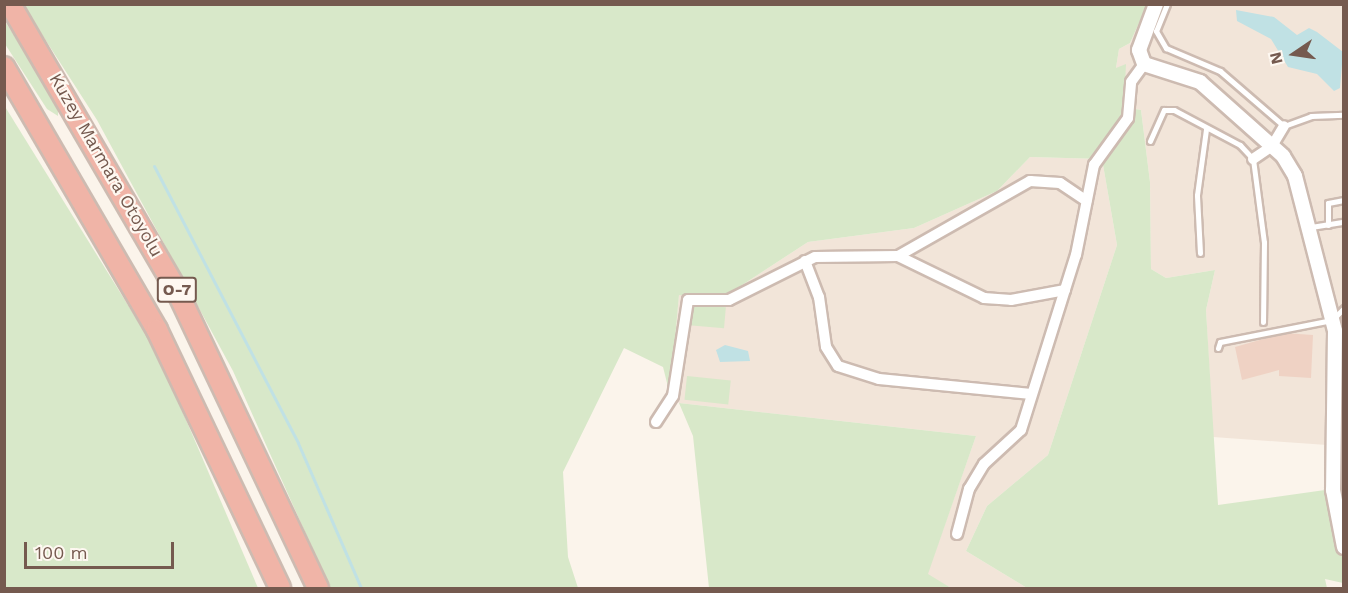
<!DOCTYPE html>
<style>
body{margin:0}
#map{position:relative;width:1348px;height:593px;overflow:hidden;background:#fbf4eb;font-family:"Work Sans",sans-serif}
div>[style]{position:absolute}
.residential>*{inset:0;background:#f2e5d9}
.green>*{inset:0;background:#d8e8c9;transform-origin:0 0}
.water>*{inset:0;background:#c0e1e4}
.stream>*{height:3px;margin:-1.5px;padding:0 1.5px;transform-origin:1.5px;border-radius:1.5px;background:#c0e1e4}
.building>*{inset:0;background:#efd2c4}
.roads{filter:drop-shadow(2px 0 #cdbbb1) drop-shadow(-2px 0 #cdbbb1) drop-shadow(0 2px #cdbbb1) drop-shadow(0 -2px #cdbbb1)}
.service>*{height:5px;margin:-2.5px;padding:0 2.5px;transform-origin:2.5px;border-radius:2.5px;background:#fff}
.minor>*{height:10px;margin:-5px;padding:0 5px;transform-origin:5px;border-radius:5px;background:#fff}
.tertiary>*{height:14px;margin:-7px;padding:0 7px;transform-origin:7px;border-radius:7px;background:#fff}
.motorway>*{height:20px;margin:-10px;padding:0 10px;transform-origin:10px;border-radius:10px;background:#f0b4a7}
span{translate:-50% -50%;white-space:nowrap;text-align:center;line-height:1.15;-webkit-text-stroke:4.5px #fef8f1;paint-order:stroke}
.shield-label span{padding:2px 4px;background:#fef8f1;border:2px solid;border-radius:4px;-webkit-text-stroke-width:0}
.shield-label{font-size:16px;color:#755a4f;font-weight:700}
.street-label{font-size:18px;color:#755a4f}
.frame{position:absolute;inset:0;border:6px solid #755a4f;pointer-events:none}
.north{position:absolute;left:1264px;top:24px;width:60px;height:60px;-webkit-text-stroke:4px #fef8f1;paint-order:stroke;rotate:257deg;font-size:16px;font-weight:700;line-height:24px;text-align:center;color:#755a4f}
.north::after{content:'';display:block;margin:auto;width:21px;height:27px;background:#755a4f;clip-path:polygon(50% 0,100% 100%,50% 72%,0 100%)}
.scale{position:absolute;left:24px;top:542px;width:150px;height:27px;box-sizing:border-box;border:3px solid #755a4f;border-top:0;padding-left:8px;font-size:18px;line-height:21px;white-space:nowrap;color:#755a4f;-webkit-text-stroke:4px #fef8f1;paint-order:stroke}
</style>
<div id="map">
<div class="residential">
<i style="clip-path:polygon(1147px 5px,1343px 5px,1343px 339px,1337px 434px,1327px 445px,1213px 437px,1206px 310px,1215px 270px,1166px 278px,1151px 269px,1150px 182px,1141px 110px,1124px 107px,1116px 68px,1119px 49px,1130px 43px)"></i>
<i style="clip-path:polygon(1030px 157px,1102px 159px,1117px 245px,1048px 455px,987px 506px,966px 551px,1027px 588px,951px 588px,927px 575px,976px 436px,679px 403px,670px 395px,679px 294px,719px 300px,808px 242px,914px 228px,997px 191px)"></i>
</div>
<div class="green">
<i style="clip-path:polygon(23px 5px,1147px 5px,1130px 43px,1119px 49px,1116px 68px,1126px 64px,1124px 107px,1141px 110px,1150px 182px,1151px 269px,1166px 278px,1215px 270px,1206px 310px,1218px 505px,1325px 490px,1327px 445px,1337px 434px,1343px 339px,1343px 583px,1325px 579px,1327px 588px,1027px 588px,966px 551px,987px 506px,1048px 455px,1117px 245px,1102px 159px,1030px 157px,997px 191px,914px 228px,808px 242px,719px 300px,679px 295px,670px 395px,663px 367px,624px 348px,563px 472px,568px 557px,578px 588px,330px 588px,233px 371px,97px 120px)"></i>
<i style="clip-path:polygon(4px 20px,58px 102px,58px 116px,47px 109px,5px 44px)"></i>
<i style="clip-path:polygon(4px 105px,157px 352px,258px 588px,5px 588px)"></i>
<i style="left:688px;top:304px;width:38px;height:21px;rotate:5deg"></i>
<i style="left:687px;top:376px;width:44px;height:24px;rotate:6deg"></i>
<i style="clip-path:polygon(679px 403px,976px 436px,928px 574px,951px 588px,709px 588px,693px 436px)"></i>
</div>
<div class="water">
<i style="clip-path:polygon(1236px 10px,1274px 17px,1297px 35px,1309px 28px,1317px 32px,1343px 52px,1340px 88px,1334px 91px,1317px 74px,1288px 67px,1271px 39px,1237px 21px)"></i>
<i style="clip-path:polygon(725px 345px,748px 351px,750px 361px,720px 362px,716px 350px)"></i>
</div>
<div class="stream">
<i style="left:154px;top:166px;width:312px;rotate:62.5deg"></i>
<i style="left:298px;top:443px;width:158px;rotate:66.5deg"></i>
</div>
<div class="building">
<i style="clip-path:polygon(1284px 333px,1313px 335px,1311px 378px,1279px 376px,1279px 370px,1242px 380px,1235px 347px)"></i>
</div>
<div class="roads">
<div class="service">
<i style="left:1167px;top:4px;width:29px;rotate:112deg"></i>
<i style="left:1156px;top:31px;width:20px;rotate:60deg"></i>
<i style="left:1166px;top:48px;width:59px;rotate:23.1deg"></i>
<i style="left:1220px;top:71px;width:84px;rotate:40.7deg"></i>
<i style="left:1284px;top:126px;width:29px;rotate:-20deg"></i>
<i style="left:1311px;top:116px;width:33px;rotate:-2deg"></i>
<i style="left:1150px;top:141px;width:34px;rotate:-66deg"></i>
<i style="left:1164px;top:110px;width:10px"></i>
<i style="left:1174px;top:110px;width:75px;rotate:27.9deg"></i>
<i style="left:1240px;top:145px;width:19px;rotate:47deg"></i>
<i style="left:1253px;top:159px;width:84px;rotate:82.5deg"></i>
<i style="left:1264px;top:242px;width:80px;rotate:90.7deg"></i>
<i style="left:1328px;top:225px;width:22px;rotate:-90deg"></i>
<i style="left:1328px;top:203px;width:16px;rotate:-11deg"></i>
<i style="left:1311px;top:227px;width:33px;rotate:-9deg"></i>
<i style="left:1200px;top:253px;width:58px;rotate:-93deg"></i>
<i style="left:1197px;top:195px;width:67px;rotate:-82.2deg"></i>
<i style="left:1218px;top:348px;width:6px;rotate:-72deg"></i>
<i style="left:1220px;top:342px;width:114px;rotate:-11.1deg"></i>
<i style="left:1332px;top:320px;width:17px;rotate:-45deg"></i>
</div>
<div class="minor">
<i style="left:1253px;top:159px;width:23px;rotate:-34deg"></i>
<i style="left:1272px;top:146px;width:23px;rotate:-59deg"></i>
<i style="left:898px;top:256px;width:96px;rotate:26deg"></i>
<i style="left:984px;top:298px;width:27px;rotate:4deg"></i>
<i style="left:1011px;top:300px;width:55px;rotate:-10.5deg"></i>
<i style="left:805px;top:261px;width:39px;rotate:69deg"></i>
<i style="left:819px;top:297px;width:50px;rotate:82deg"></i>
<i style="left:826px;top:347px;width:22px;rotate:58deg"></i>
<i style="left:838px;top:366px;width:43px;rotate:17.6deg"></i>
<i style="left:879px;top:379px;width:153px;rotate:5.6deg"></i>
<i style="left:656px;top:422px;width:31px;rotate:-57deg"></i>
<i style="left:673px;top:396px;width:97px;rotate:-81.1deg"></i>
<i style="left:688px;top:300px;width:41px"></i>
<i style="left:729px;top:300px;width:96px;rotate:-26.6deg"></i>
<i style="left:815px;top:257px;width:83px;rotate:-0.7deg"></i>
<i style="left:898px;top:256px;width:152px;rotate:-29.6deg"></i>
<i style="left:1030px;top:181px;width:30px;rotate:4deg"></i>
<i style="left:1060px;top:183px;width:32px;rotate:34deg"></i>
<i style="left:957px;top:534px;width:47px;rotate:-75.1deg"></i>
<i style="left:969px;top:489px;width:29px;rotate:-59deg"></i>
<i style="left:984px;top:464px;width:50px;rotate:-42.6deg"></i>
<i style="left:1021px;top:430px;width:183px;rotate:-72.6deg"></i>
<i style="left:1076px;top:255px;width:92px;rotate:-78.7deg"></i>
<i style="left:1094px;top:165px;width:58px;rotate:-54.1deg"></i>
<i style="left:1128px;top:118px;width:36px;rotate:-85deg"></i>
<i style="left:1131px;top:82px;width:22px;rotate:-54deg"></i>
</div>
<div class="tertiary">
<i style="left:1156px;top:4px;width:49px;rotate:110.3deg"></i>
<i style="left:1139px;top:50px;width:15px;rotate:70deg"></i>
<i style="left:1144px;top:64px;width:59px;rotate:17.8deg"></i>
<i style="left:1200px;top:82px;width:111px;rotate:41.7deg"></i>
<i style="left:1283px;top:156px;width:23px;rotate:59deg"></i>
<i style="left:1295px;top:176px;width:160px;rotate:75.5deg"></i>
<i style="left:1335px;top:331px;width:159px;rotate:90.7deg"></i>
<i style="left:1333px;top:490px;width:58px;rotate:79.1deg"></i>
</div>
<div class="motorway">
<i style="left:10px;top:4px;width:332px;rotate:59.8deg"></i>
<i style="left:177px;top:291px;width:329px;rotate:64.6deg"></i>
<i style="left:4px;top:67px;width:304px;rotate:59.8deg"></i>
<i style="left:157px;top:330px;width:286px;rotate:64.5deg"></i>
</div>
</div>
<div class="shield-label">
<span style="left:177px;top:290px">O-7</span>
</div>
<div class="street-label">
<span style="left:106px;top:165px;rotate:60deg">Kuzey Marmara Otoyolu</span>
</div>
<div class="frame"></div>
<div class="north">N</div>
<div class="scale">100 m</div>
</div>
